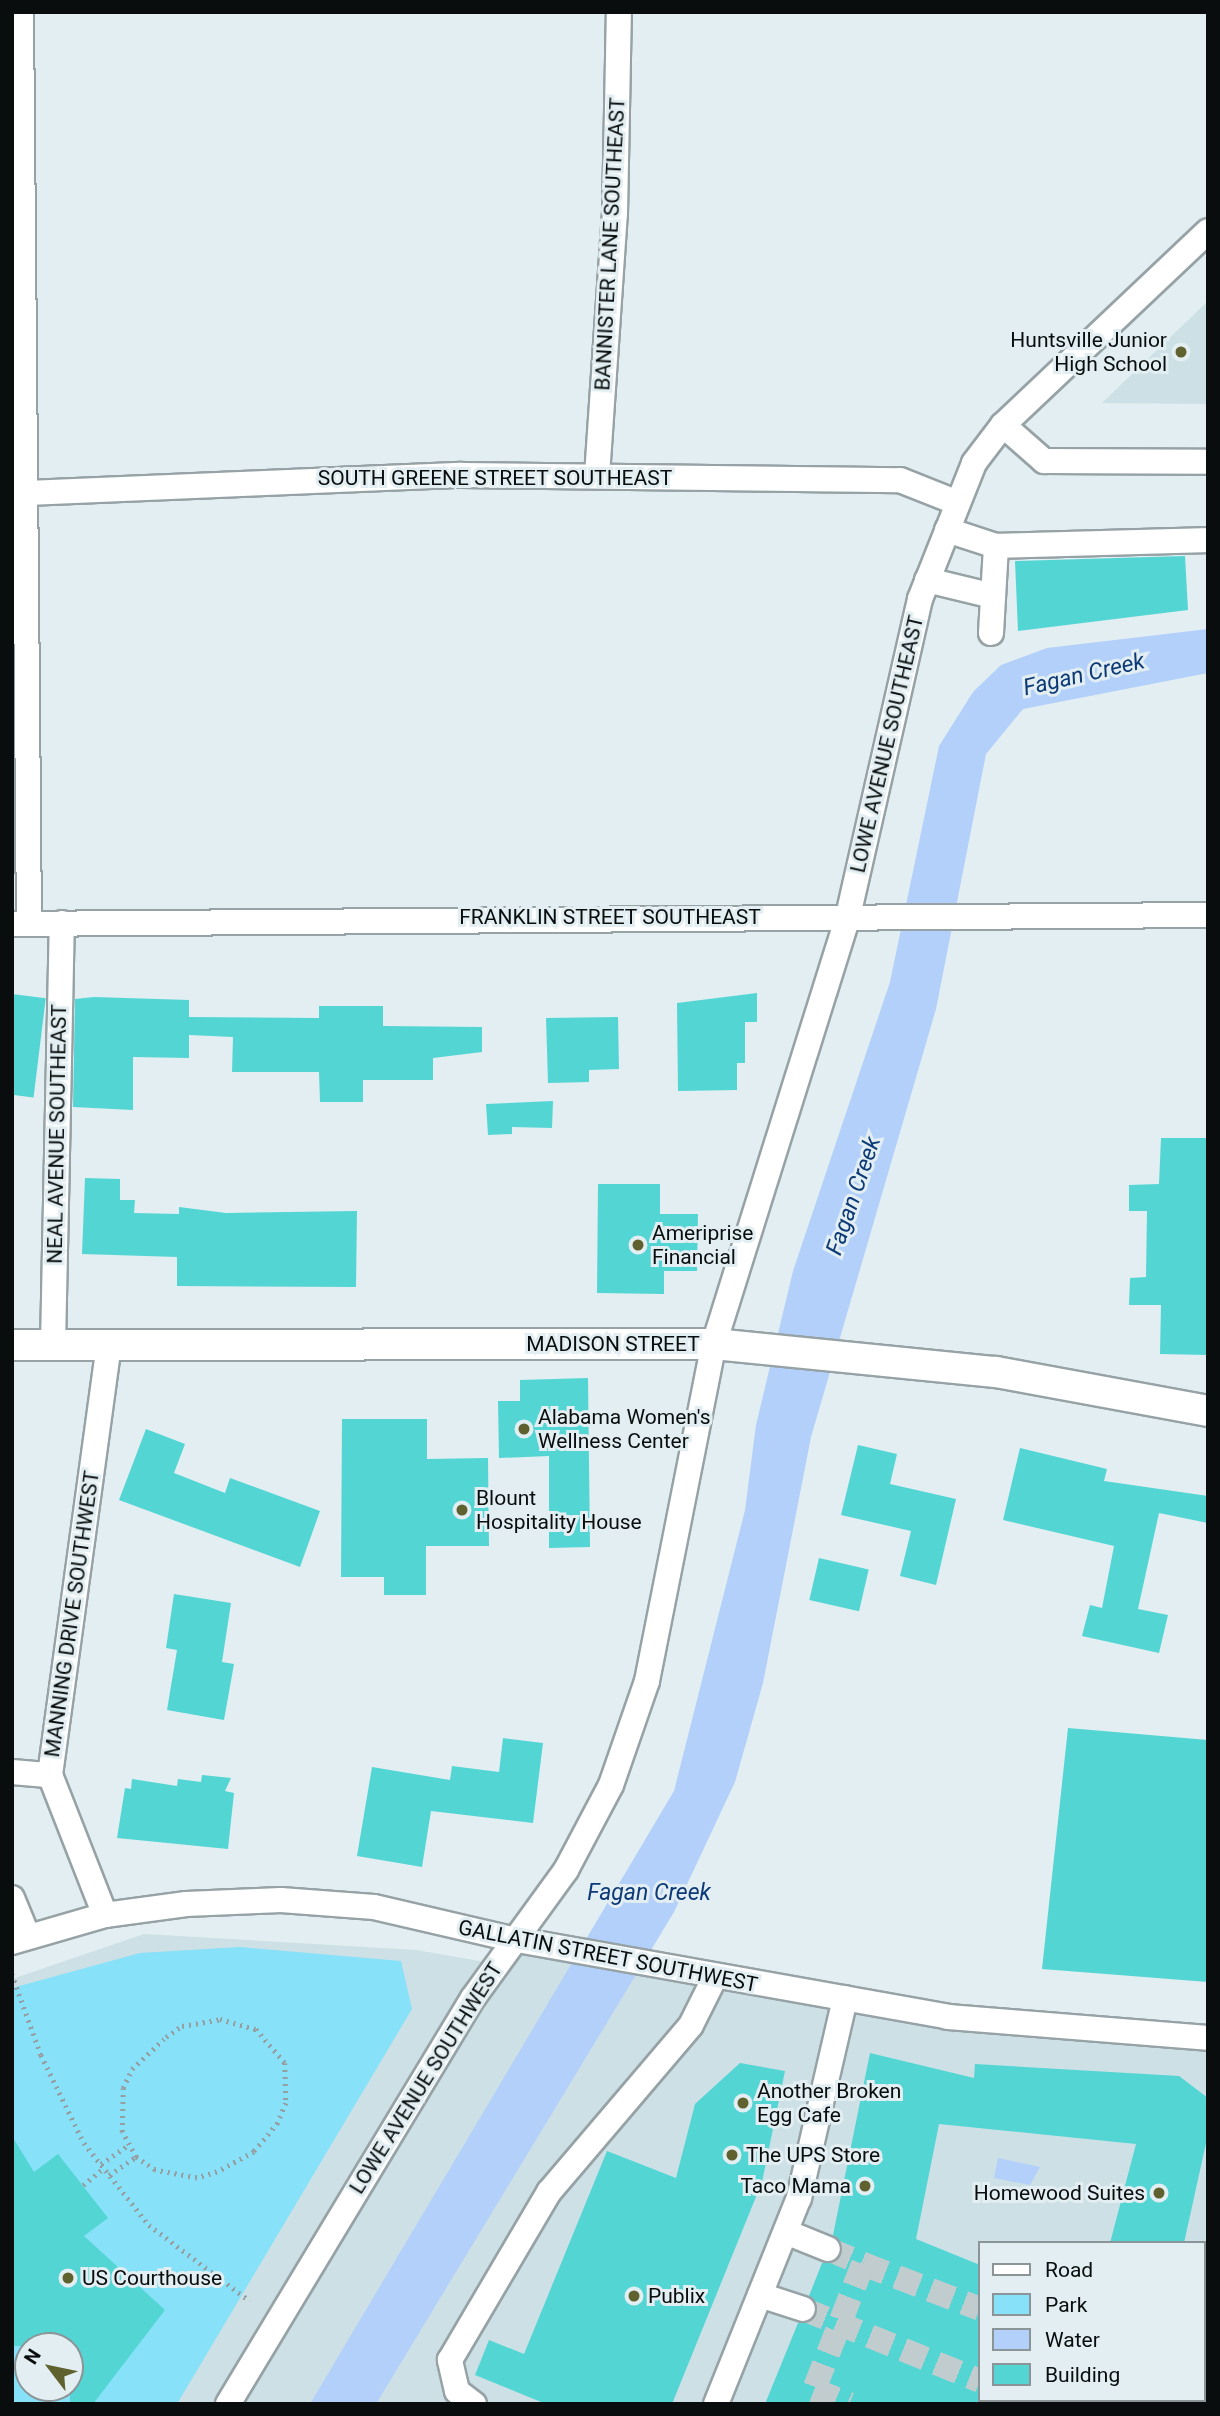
<!DOCTYPE html>
<style>
body{margin:0}
#map{position:relative;width:1220px;height:2416px;overflow:hidden;background:#e2eef1;font-family:Roboto,sans-serif}
div>[style]{position:absolute}
.built>*{inset:0;background:#cce0e5}
.green>*{inset:0;background:#87e1f8}
.water>*{inset:0;background:#b2d0fa}
.building>*{inset:0;background:#53d5d4;transform-origin:0 0}
.minor-tunnel>*{height:24px;margin-top:-12px;transform-origin:0;background:repeating-linear-gradient(90deg,#c1cccf 0 24px,transparent 0 36px)}
.path>*{height:4.5px;margin-top:-2.25px;transform-origin:0;background:repeating-linear-gradient(90deg,#959ea0 0 2px,transparent 0 7px)}
.roads{filter:drop-shadow(2px 0 #96a2a5) drop-shadow(-2px 0 #96a2a5) drop-shadow(0 2px #96a2a5) drop-shadow(0 -2px #96a2a5)}
.minor>*{height:24px;margin:-12px;padding:0 12px;transform-origin:12px;border-radius:12px;background:#fff}
.major>*{height:30px;margin:-15px;padding:0 15px;transform-origin:15px;border-radius:15px;background:#fff}
.dots>*{width:19px;height:19px;translate:-50% -50%;box-sizing:border-box;border:4px solid #e2eef1;border-radius:50%}
span{translate:-50% -50%;white-space:nowrap;text-align:center;line-height:1.15;-webkit-text-stroke:6px #e2eef1;paint-order:stroke}
.street-label{font-size:21px;color:#090d0e}
.poi-label{font-size:21px;color:#090d0e}
.right{translate:-100% -50%;text-align:right}
.left{translate:0 -50%;text-align:left}
.water-label{font-size:23px;color:#0d3a77;font-style:italic}
.frame{position:absolute;inset:0;border:14px solid #090d0e;pointer-events:none}
.legend{position:absolute;left:978px;top:2241px;width:228px;height:161px;box-sizing:border-box;background:#e2eef1;border:2px solid #8b9496;margin:0;padding:9px 12px;list-style:none;font-size:21px;color:#090d0e}
.legend li{display:flex;align-items:center;gap:14px;height:35px}
.legend b{width:35px;border:2px solid #8b9496}
.north{position:absolute;left:14px;top:2332px;width:70px;height:70px;box-sizing:border-box;background:#e2eef1;border:2px solid #8b9496;border-radius:50%;rotate:302deg;font-size:19px;font-weight:700;line-height:28px;text-align:center;color:#090d0e}
.north::after{content:'';display:block;margin:auto;width:24px;height:32px;background:#5f612f;clip-path:polygon(50% 0,100% 100%,50% 72%,0 100%)}
</style>
<div id="map">
<div class="built">
<i style="clip-path:polygon(1208px 301px,1208px 404px,1102px 403px)"></i>
<i style="clip-path:polygon(evenodd,144px 1934px,416px 1950px,497px 1964px,512px 1939px,845px 1998px,1208px 2034px,1208px 2404px,12px 2404px,12px 1979px,144px 1934px,980px 2243px,1204px 2243px,1204px 2400px,980px 2400px,980px 2243px,144px 1934px,28px 2346px,70px 2346px,70px 2388px,28px 2388px,28px 2346px)"></i>
</div>
<div class="green">
<i style="clip-path:polygon(evenodd,240px 1947px,401px 1961px,412px 2009px,177px 2404px,12px 2404px,12px 1988px,140px 1953px,240px 1947px,28px 2346px,70px 2346px,70px 2388px,28px 2388px,28px 2346px)"></i>
</div>
<div class="water">
<i style="clip-path:polygon(1208px 629px,1208px 673px,1023px 709px,986px 754px,936px 1009px,811px 1437px,763px 1683px,735px 1782px,674px 1912px,376px 2404px,310px 2404px,674px 1791px,745px 1510px,756px 1425px,793px 1271px,890px 982px,939px 746px,973px 692px,1001px 665px,1047px 648px)"></i>
<i style="clip-path:polygon(998px 2158px,1040px 2167px,1030px 2185px,994px 2178px)"></i>
</div>
<div class="building">
<i style="clip-path:polygon(1185px 556px,1188px 610px,1018px 631px,1015px 561px)"></i>
<i style="clip-path:polygon(757px 993px,757px 1022px,745px 1022px,745px 1063px,737px 1063px,737px 1090px,678px 1091px,677px 1003px)"></i>
<i style="left:12px;top:994px;width:34px;height:100px;rotate:7deg"></i>
<i style="clip-path:polygon(94px 997px,189px 1000px,189px 1017px,319px 1018px,319px 1006px,383px 1006px,383px 1026px,482px 1027px,482px 1052px,433px 1058px,433px 1080px,363px 1080px,363px 1102px,320px 1102px,319px 1072px,232px 1072px,233px 1037px,189px 1035px,189px 1058px,133px 1057px,133px 1110px,73px 1107px,75px 999px)"></i>
<i style="clip-path:polygon(618px 1017px,619px 1069px,589px 1070px,589px 1082px,548px 1083px,546px 1018px)"></i>
<i style="clip-path:polygon(553px 1101px,552px 1128px,512px 1127px,512px 1134px,488px 1135px,486px 1104px)"></i>
<i style="clip-path:polygon(1161px 1138px,1208px 1138px,1208px 1355px,1160px 1354px,1161px 1305px,1129px 1305px,1130px 1278px,1146px 1277px,1147px 1211px,1129px 1211px,1129px 1185px,1159px 1184px)"></i>
<i style="clip-path:polygon(85px 1178px,120px 1179px,120px 1200px,135px 1200px,134px 1213px,179px 1214px,179px 1207px,226px 1213px,357px 1211px,356px 1287px,177px 1286px,177px 1257px,82px 1254px)"></i>
<i style="clip-path:polygon(598px 1184px,660px 1184px,660px 1214px,698px 1214px,697px 1271px,664px 1271px,664px 1294px,597px 1293px)"></i>
<i style="clip-path:polygon(588px 1378px,590px 1547px,549px 1548px,549px 1456px,499px 1458px,498px 1401px,520px 1401px,520px 1380px)"></i>
<i style="clip-path:polygon(342px 1419px,427px 1419px,427px 1459px,488px 1458px,489px 1546px,426px 1546px,426px 1595px,384px 1595px,384px 1577px,341px 1577px)"></i>
<i style="clip-path:polygon(146px 1429px,185px 1444px,174px 1473px,225px 1493px,230px 1478px,320px 1511px,300px 1567px,119px 1500px)"></i>
<i style="clip-path:polygon(858px 1445px,897px 1454px,890px 1484px,956px 1499px,936px 1585px,900px 1576px,911px 1531px,841px 1515px)"></i>
<i style="clip-path:polygon(1020px 1448px,1107px 1469px,1104px 1481px,1208px 1496px,1208px 1523px,1159px 1513px,1138px 1609px,1168px 1615px,1159px 1653px,1082px 1636px,1090px 1605px,1102px 1608px,1114px 1546px,1003px 1520px)"></i>
<i style="left:819px;top:1558px;width:51px;height:43px;rotate:13deg"></i>
<i style="clip-path:polygon(174px 1594px,231px 1603px,222px 1662px,234px 1664px,224px 1720px,167px 1710px,177px 1650px,166px 1648px)"></i>
<i style="clip-path:polygon(1068px 1728px,1208px 1740px,1208px 1982px,1042px 1969px)"></i>
<i style="clip-path:polygon(503px 1738px,543px 1743px,533px 1823px,431px 1811px,422px 1867px,357px 1856px,372px 1767px,450px 1780px,452px 1766px,499px 1772px)"></i>
<i style="clip-path:polygon(202px 1775px,231px 1778px,225px 1791px,234px 1793px,228px 1849px,117px 1838px,125px 1788px,131px 1789px,132px 1779px,177px 1786px,178px 1779px,201px 1782px)"></i>
<i style="clip-path:polygon(870px 2053px,974px 2078px,975px 2064px,1179px 2076px,1208px 2098px,1208px 2134px,1184px 2243px,1110px 2243px,1136px 2144px,939px 2124px,916px 2239px,980px 2265px,980px 2404px,765px 2404px,798px 2323px,817px 2314px,809px 2296px,822px 2263px,842px 2254px,833px 2235px)"></i>
<i style="clip-path:polygon(740px 2063px,785px 2071px,762px 2182px,672px 2404px,546px 2404px,475px 2375px,489px 2340px,524px 2354px,607px 2151px,676px 2178px,695px 2104px)"></i>
<i style="clip-path:polygon(12px 2136px,34px 2172px,58px 2154px,108px 2218px,84px 2236px,165px 2310px,93px 2404px,70px 2404px,70px 2346px,12px 2346px)"></i>
</div>
<div class="minor-tunnel">
<i style="left:828px;top:2249px;width:38px;rotate:23deg"></i>
<i style="left:863px;top:2264px;width:135px;rotate:111.3deg"></i>
<i style="left:814px;top:2390px;width:38px;rotate:22deg"></i>
<i style="left:863px;top:2264px;width:125px;rotate:21deg"></i>
<i style="left:803px;top:2309px;width:191px;rotate:22.1deg"></i>
<i style="left:1029px;top:2400px;width:10px;rotate:24deg"></i>
<i style="left:1173px;top:2401px;width:9px;rotate:21deg"></i>
</div>
<div class="path">
<i style="left:12px;top:1974px;width:86px;rotate:70.3deg"></i>
<i style="left:41px;top:2055px;width:98px;rotate:64deg"></i>
<i style="left:84px;top:2143px;width:105px;rotate:51.6deg"></i>
<i style="left:149px;top:2225px;width:126px;rotate:37deg"></i>
<i style="left:220px;top:2019px;width:37px;rotate:16deg"></i>
<i style="left:256px;top:2029px;width:45px;rotate:49.5deg"></i>
<i style="left:285px;top:2063px;width:40px;rotate:88.6deg"></i>
<i style="left:286px;top:2103px;width:22px;rotate:112deg"></i>
<i style="left:278px;top:2123px;width:38px;rotate:130deg"></i>
<i style="left:254px;top:2152px;width:42px;rotate:151.6deg"></i>
<i style="left:217px;top:2172px;width:21px;rotate:163deg"></i>
<i style="left:197px;top:2178px;width:43px;rotate:-169.2deg"></i>
<i style="left:155px;top:2170px;width:23px;rotate:-146deg"></i>
<i style="left:136px;top:2157px;width:29px;rotate:-119deg"></i>
<i style="left:122px;top:2132px;width:44px;rotate:-88.7deg"></i>
<i style="left:123px;top:2088px;width:21px;rotate:-65deg"></i>
<i style="left:132px;top:2069px;width:47px;rotate:-43.3deg"></i>
<i style="left:166px;top:2037px;width:19px;rotate:-35deg"></i>
<i style="left:182px;top:2026px;width:39px;rotate:-10deg"></i>
<i style="left:101px;top:2164px;width:32px;rotate:-35deg"></i>
<i style="left:109px;top:2175px;width:32px;rotate:-34deg"></i>
<i style="left:83px;top:2185px;width:27px;rotate:-39deg"></i>
</div>
<div class="roads">
<div class="minor">
<i style="left:21px;top:12px;width:912px;rotate:89.5deg"></i>
<i style="left:1003px;top:425px;width:55px;rotate:41.3deg"></i>
<i style="left:1044px;top:461px;width:164px;rotate:0.3deg"></i>
<i style="left:597px;top:476px;width:263px;rotate:-86.1deg"></i>
<i style="left:615px;top:214px;width:202px;rotate:-88.9deg"></i>
<i style="left:27px;top:493px;width:435px;rotate:-2.4deg"></i>
<i style="left:462px;top:475px;width:438px;rotate:0.7deg"></i>
<i style="left:900px;top:480px;width:62px;rotate:21.6deg"></i>
<i style="left:947px;top:530px;width:52px;rotate:18.1deg"></i>
<i style="left:927px;top:580px;width:68px;rotate:13.6deg"></i>
<i style="left:991px;top:633px;width:87px;rotate:-86.7deg"></i>
<i style="left:996px;top:546px;width:212px;rotate:-1.6deg"></i>
<i style="left:12px;top:924px;width:1196px;rotate:-0.43deg"></i>
<i style="left:53px;top:1345px;width:422px;rotate:-88.8deg"></i>
<i style="left:12px;top:1772px;width:38px;rotate:5deg"></i>
<i style="left:12px;top:1898px;width:42px;rotate:67.7deg"></i>
<i style="left:105px;top:1915px;width:150px;rotate:-111.4deg"></i>
<i style="left:50px;top:1775px;width:434px;rotate:-82.2deg"></i>
<i style="left:12px;top:1942px;width:97px;rotate:-16.2deg"></i>
<i style="left:105px;top:1915px;width:82px;rotate:-7.7deg"></i>
<i style="left:186px;top:1904px;width:95px;rotate:-2.4deg"></i>
<i style="left:281px;top:1900px;width:93px;rotate:4.3deg"></i>
<i style="left:374px;top:1907px;width:142px;rotate:13.1deg"></i>
<i style="left:512px;top:1939px;width:443px;rotate:10.1deg"></i>
<i style="left:948px;top:2017px;width:261px;rotate:4.6deg"></i>
<i style="left:786px;top:2232px;width:45px;rotate:22deg"></i>
<i style="left:760px;top:2295px;width:45px;rotate:18deg"></i>
<i style="left:1204px;top:2306px;width:14px;rotate:-73deg"></i>
<i style="left:228px;top:2404px;width:474px;rotate:-58.9deg"></i>
<i style="left:473px;top:1998px;width:158px;rotate:-54deg"></i>
<i style="left:566px;top:1870px;width:96px;rotate:-62.1deg"></i>
<i style="left:611px;top:1785px;width:110px;rotate:-70.9deg"></i>
<i style="left:647px;top:1681px;width:344px;rotate:-78.8deg"></i>
<i style="left:714px;top:1344px;width:448px;rotate:-72.6deg"></i>
<i style="left:848px;top:916px;width:325px;rotate:-77.2deg"></i>
<i style="left:920px;top:599px;width:146px;rotate:-68.3deg"></i>
<i style="left:974px;top:463px;width:48px;rotate:-52.7deg"></i>
<i style="left:1003px;top:425px;width:282px;rotate:-43.4deg"></i>
<i style="left:474px;top:2404px;width:21px;rotate:-143deg"></i>
<i style="left:457px;top:2391px;width:32px;rotate:-103deg"></i>
<i style="left:450px;top:2360px;width:195px;rotate:-59.5deg"></i>
<i style="left:549px;top:2192px;width:219px;rotate:-49.6deg"></i>
<i style="left:691px;top:2025px;width:54px;rotate:-63.4deg"></i>
<i style="left:716px;top:2404px;width:222px;rotate:-68.1deg"></i>
<i style="left:799px;top:2198px;width:205px;rotate:-77deg"></i>
</div>
<div class="major">
<i style="left:12px;top:1345px;width:702px;rotate:-0.08deg"></i>
<i style="left:714px;top:1344px;width:283px;rotate:5.7deg"></i>
<i style="left:996px;top:1372px;width:216px;rotate:10.4deg"></i>
</div>
</div>
<div class="dots">
<i style="left:1181px;top:352px;background:#5f612f"></i>
<i style="left:638px;top:1245px;background:#5f612f"></i>
<i style="left:524px;top:1429px;background:#5f612f"></i>
<i style="left:462px;top:1510px;background:#5f612f"></i>
<i style="left:743px;top:2103px;background:#5f612f"></i>
<i style="left:732px;top:2155px;background:#5f612f"></i>
<i style="left:865px;top:2186px;background:#5f612f"></i>
<i style="left:1159px;top:2193px;background:#5f612f"></i>
<i style="left:68px;top:2278px;background:#5f612f"></i>
<i style="left:634px;top:2296px;background:#5f612f"></i>
</div>
<div class="street-label">
<span style="left:610px;top:244px;rotate:-87deg">BANNISTER LANE SOUTHEAST</span>
<span style="left:495px;top:478px">SOUTH GREENE STREET SOUTHEAST</span>
<span style="left:887px;top:744px;rotate:-77deg">LOWE AVENUE SOUTHEAST</span>
<span style="left:610px;top:917px">FRANKLIN STREET SOUTHEAST</span>
<span style="left:57px;top:1134px;rotate:-89deg">NEAL AVENUE SOUTHEAST</span>
<span style="left:613px;top:1344px">MADISON STREET</span>
<span style="left:72px;top:1614px;rotate:-82deg">MANNING DRIVE SOUTHWEST</span>
<span style="left:608px;top:1956px;rotate:11deg">GALLATIN STREET SOUTHWEST</span>
<span style="left:426px;top:2078px;rotate:-58deg">LOWE AVENUE SOUTHWEST</span>
</div>
<div class="poi-label">
<span class="right" style="left:1167px;top:352px">Huntsville Junior<br>High School</span>
<span class="left" style="left:652px;top:1245px">Ameriprise<br>Financial</span>
<span class="left" style="left:538px;top:1429px">Alabama Women's<br>Wellness Center</span>
<span class="left" style="left:476px;top:1510px">Blount<br>Hospitality House</span>
<span class="left" style="left:757px;top:2103px">Another Broken<br>Egg Cafe</span>
<span class="left" style="left:746px;top:2155px">The UPS Store</span>
<span class="right" style="left:851px;top:2186px">Taco Mama</span>
<span class="right" style="left:1145px;top:2193px">Homewood Suites</span>
<span class="left" style="left:82px;top:2278px">US Courthouse</span>
<span class="left" style="left:648px;top:2296px">Publix</span>
</div>
<div class="water-label">
<span style="left:1084px;top:675px;rotate:-13deg">Fagan Creek</span>
<span style="left:854px;top:1196px;rotate:-71deg">Fagan Creek</span>
<span style="left:649px;top:1893px">Fagan Creek</span>
</div>
<div class="frame"></div>
<ul class="legend">
<li><b style="height:9px;background:#fff"></b>Road</li>
<li><b style="height:19px;background:#87e1f8"></b>Park</li>
<li><b style="height:19px;background:#b2d0fa"></b>Water</li>
<li><b style="height:19px;background:#53d5d4"></b>Building</li>
</ul>
<div class="north">N</div>
</div>
